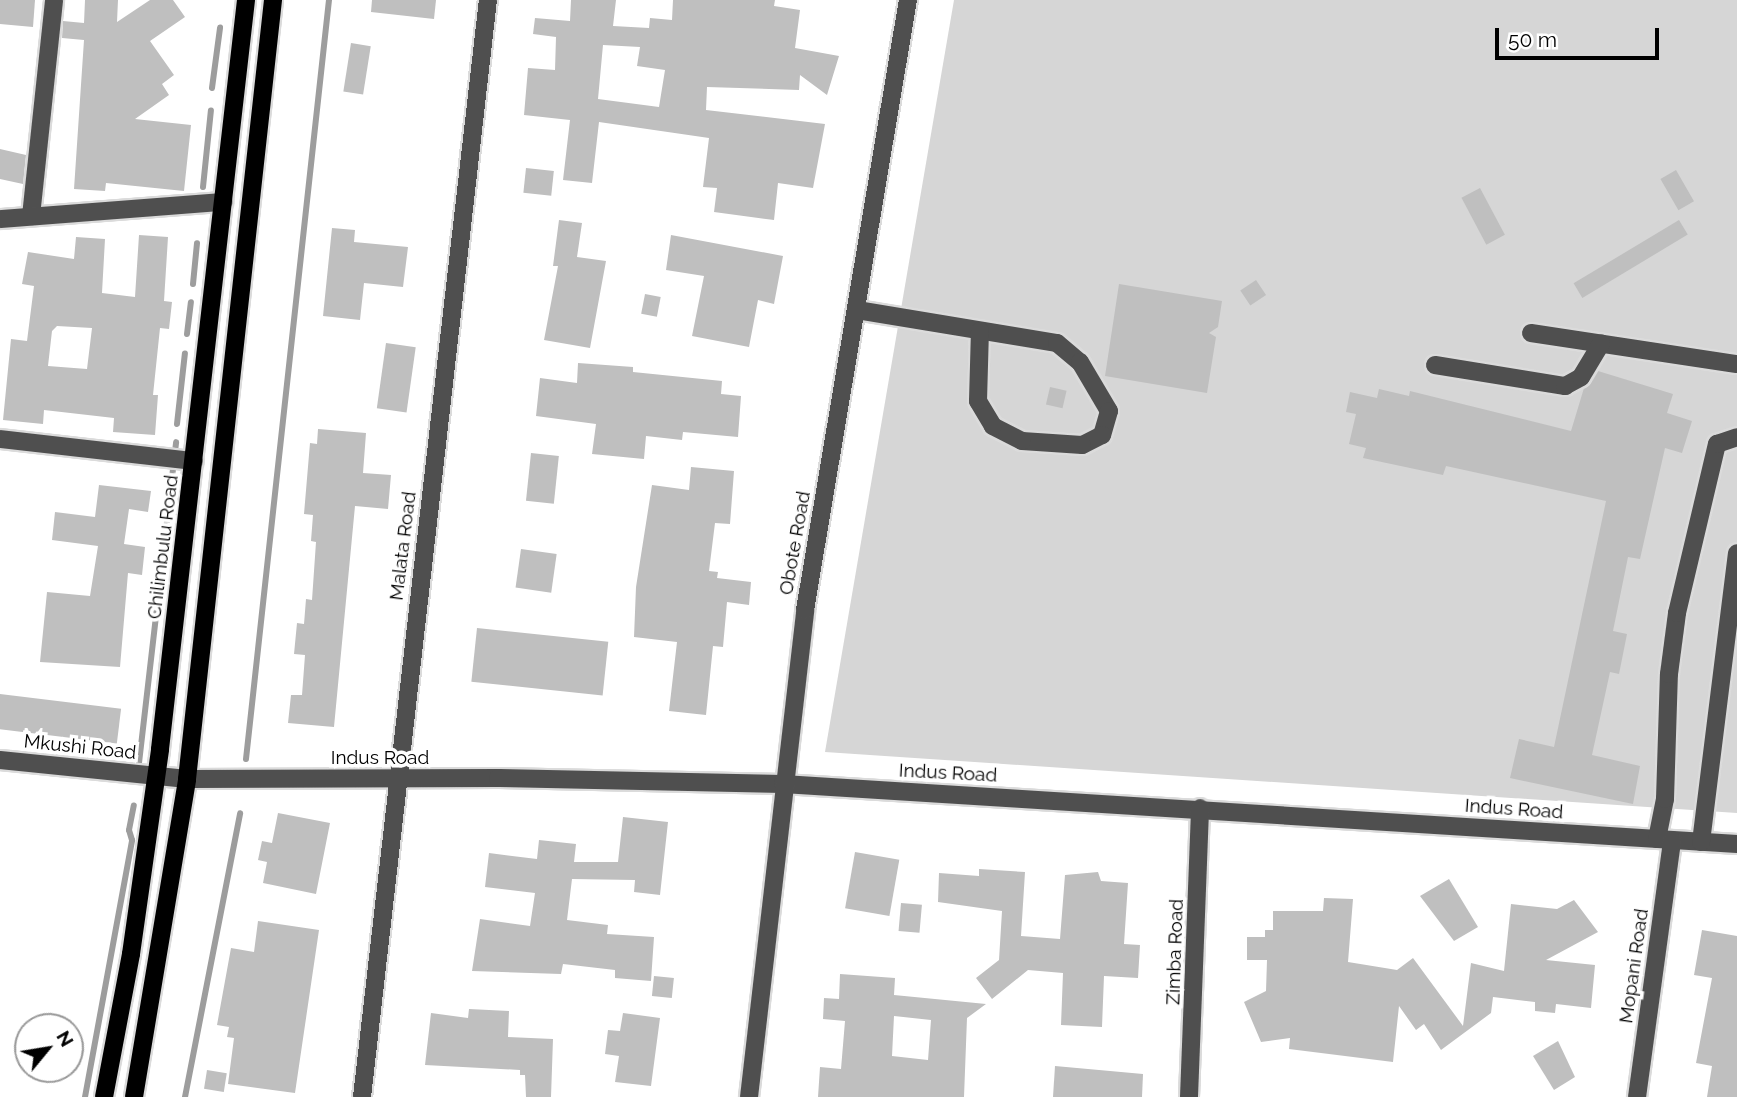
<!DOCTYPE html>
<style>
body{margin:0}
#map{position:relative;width:1737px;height:1097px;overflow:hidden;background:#fff;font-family:Raleway,sans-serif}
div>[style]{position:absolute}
.green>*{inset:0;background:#d6d6d6}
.stream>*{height:6px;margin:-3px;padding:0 3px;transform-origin:3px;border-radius:3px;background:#9d9d9d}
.building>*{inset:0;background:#bfbfbf;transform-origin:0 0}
.roads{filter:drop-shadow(2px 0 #dbdbdb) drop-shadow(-2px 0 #dbdbdb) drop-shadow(0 2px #dbdbdb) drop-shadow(0 -2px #dbdbdb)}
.minor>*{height:18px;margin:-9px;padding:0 9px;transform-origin:9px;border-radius:9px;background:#4f4f4f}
.major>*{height:18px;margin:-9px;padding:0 9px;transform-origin:9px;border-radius:9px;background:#000}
span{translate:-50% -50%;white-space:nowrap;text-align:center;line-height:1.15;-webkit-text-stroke:7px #fff;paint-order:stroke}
.street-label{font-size:19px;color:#000}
.north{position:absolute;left:14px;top:1013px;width:70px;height:70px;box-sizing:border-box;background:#fff;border:2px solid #999;border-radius:50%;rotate:60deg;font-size:19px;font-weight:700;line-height:28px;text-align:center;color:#000}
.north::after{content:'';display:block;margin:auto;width:24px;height:32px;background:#000;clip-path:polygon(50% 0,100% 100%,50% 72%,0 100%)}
.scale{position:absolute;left:1495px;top:28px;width:164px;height:32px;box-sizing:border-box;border:4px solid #000;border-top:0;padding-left:9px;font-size:21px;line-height:24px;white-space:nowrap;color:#000;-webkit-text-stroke:5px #fff;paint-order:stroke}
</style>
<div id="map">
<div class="green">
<i style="clip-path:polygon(954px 0,1737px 0,1737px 813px,825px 752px)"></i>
</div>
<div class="stream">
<i style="left:212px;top:88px;width:61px;rotate:-82.4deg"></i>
<i style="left:203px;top:187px;width:77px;rotate:-84.1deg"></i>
<i style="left:193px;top:284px;width:41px;rotate:-84.4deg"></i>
<i style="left:187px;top:334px;width:32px;rotate:-83deg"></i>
<i style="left:177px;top:424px;width:71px;rotate:-83.6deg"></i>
<i style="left:246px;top:759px;width:764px;rotate:-83.76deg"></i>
<i style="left:139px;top:763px;width:323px;rotate:-83.4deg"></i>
<i style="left:85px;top:1097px;width:261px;rotate:-79.6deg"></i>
<i style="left:132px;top:840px;width:10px;rotate:-107deg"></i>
<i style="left:129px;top:830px;width:25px;rotate:-79deg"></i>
<i style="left:185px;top:1097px;width:289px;rotate:-79deg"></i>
</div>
<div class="building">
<i style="clip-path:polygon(0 0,35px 0,33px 27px,0 24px)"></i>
<i style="clip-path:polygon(85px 0,118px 0,117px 22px,150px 0,173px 0,185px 17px,150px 41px,174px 75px,162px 84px,169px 95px,135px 119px,191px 125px,184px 191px,106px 183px,105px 191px,74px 189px,84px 40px,62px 38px,63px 21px,84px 23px)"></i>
<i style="clip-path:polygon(372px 0,436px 0,434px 19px,371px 12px)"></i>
<i style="clip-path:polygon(evenodd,571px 0,616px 0,613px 26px,649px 28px,650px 18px,672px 20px,673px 0,775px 0,774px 6px,800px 10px,795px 48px,839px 56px,827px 95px,800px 75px,799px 90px,707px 87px,706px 110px,825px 124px,813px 188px,778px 183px,774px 220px,714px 212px,717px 188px,703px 187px,709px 138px,599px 122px,592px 183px,563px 180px,570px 120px,524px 115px,528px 68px,555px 70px,556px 37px,533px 34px,535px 18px,570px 21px,571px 0,603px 45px,640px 47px,637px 66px,665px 70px,659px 107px,598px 99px,603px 45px)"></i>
<i style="left:351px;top:43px;width:20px;height:49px;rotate:9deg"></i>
<i style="clip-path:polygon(0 149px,26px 155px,23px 184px,0 179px)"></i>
<i style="left:526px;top:168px;width:28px;height:25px;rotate:6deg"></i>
<i style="left:1676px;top:170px;width:36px;height:18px;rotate:60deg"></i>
<i style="left:1480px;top:188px;width:53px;height:21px;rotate:62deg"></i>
<i style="clip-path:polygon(559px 220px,582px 223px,577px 257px,606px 261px,590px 348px,544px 340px,558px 266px,553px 266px)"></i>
<i style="left:1679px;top:220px;width:17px;height:123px;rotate:59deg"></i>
<i style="clip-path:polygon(332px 228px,355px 230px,354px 242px,408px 247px,403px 287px,364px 283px,360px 320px,323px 316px)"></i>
<i style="clip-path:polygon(evenodd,139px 235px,168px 237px,164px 301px,172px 302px,169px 329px,160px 328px,153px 395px,158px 395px,155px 435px,113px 432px,114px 418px,44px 410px,43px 424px,3px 420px,11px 339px,27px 341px,34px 286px,22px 284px,28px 252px,74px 259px,76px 237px,105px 239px,102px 293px,135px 297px,139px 235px,57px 326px,92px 328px,87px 369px,48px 366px,52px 331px,57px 326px)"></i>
<i style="clip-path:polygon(671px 235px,783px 256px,774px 304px,758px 300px,749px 347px,692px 336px,704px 276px,666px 270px)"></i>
<i style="left:1256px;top:280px;width:18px;height:19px;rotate:56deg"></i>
<i style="clip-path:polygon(1119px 284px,1222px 301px,1218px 327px,1209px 333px,1216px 337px,1207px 393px,1105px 376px)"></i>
<i style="left:645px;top:294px;width:16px;height:20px;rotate:11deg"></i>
<i style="left:386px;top:343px;width:30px;height:66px;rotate:8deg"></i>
<i style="clip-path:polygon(578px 363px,633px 367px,633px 372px,722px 381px,721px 394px,741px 396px,738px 437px,683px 432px,682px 440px,646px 436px,644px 459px,592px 454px,596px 424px,536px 416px,540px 378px,577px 383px)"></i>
<i style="clip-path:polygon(1598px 371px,1673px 394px,1667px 413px,1692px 421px,1682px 453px,1665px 448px,1640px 559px,1628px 557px,1613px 631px,1627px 634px,1619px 674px,1610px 672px,1592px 755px,1640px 766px,1633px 804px,1510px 778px,1519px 739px,1554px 747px,1606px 501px,1446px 466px,1443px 475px,1363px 458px,1366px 448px,1349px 444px,1356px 414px,1346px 412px,1350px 392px,1377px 398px,1379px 389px,1409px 396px,1410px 391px,1571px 431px,1584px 388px)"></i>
<i style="left:1050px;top:387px;width:17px;height:18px;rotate:13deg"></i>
<i style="clip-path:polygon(318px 429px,366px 433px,363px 473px,391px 475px,388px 509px,355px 506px,334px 727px,288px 723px,291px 695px,302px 695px,305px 655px,294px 654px,297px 623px,304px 624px,306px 599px,312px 600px,316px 542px,311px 541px,313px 515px,304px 514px,310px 443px,317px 444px)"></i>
<i style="left:531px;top:453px;width:28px;height:48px;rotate:6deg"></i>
<i style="clip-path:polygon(691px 467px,734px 471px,730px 524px,715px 523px,709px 571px,718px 572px,717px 578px,751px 582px,749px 605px,727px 602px,723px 647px,713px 646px,706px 715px,669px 711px,677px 642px,634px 637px,636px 587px,652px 485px,689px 490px)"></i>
<i style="clip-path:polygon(99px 485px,151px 491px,148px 512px,129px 509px,124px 544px,145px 547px,142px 575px,128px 573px,120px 667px,40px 662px,47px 592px,90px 596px,98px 546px,52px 540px,55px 512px,95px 517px)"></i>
<i style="left:521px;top:549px;width:36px;height:39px;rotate:8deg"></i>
<i style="left:477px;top:628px;width:132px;height:54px;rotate:6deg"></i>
<i style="left:0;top:694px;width:122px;height:35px;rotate:7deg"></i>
<i style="clip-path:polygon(278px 813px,330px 823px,316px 894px,263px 883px,267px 862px,258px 860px,262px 841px,272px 843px)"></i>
<i style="clip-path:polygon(623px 817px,668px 822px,660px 895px,634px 892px,635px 880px,572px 879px,567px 920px,608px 925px,607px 934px,654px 937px,651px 981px,615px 978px,615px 970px,563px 964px,561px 974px,472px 971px,480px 919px,530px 926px,535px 893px,485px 887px,489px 853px,537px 859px,539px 840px,576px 844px,574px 862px,618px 862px)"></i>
<i style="left:855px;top:852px;width:45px;height:57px;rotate:10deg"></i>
<i style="clip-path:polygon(979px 869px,1025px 872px,1021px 936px,1060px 939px,1065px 875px,1098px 872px,1101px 881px,1128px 883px,1124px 944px,1140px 945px,1138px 978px,1104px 976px,1102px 1027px,1061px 1025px,1063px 973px,1028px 970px,992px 999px,976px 978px,999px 960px,1002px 911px,938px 902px,939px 873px,979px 876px)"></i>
<i style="clip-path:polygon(1449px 879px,1478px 927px,1454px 941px,1420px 896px)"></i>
<i style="clip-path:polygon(1324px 898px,1353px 899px,1348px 962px,1397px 970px,1413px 958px,1463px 1026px,1471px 963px,1504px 971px,1511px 904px,1557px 909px,1574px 900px,1598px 932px,1546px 960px,1595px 965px,1591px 1008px,1556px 1004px,1555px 1013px,1535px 1011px,1535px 1002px,1493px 997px,1491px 1013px,1441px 1050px,1424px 1024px,1416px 1030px,1399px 1006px,1393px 1062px,1289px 1049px,1290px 1038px,1261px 1042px,1244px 1002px,1266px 991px,1267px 960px,1247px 960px,1247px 937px,1265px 937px,1265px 930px,1273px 930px,1273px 911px,1323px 911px)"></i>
<i style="left:901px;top:903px;width:21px;height:28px;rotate:5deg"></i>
<i style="clip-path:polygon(258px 921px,319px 930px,295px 1093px,228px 1084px,234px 1038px,227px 1037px,229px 1027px,217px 1025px,231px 948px,254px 952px)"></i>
<i style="clip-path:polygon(1702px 930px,1737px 936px,1737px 1097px,1707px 1097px,1712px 1066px,1696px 1063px,1712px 978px,1694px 975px)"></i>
<i style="clip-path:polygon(evenodd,840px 974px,895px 978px,894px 995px,986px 1004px,967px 1018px,964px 1097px,818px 1097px,820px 1067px,841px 1069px,845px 1021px,823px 1019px,824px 998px,839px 999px,840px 974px,894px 1016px,931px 1020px,928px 1060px,892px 1056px,894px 1016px)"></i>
<i style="left:654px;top:976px;width:20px;height:20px;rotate:6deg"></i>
<i style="clip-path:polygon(469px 1009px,509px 1011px,508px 1037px,553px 1039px,551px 1097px,526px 1097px,525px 1075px,520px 1075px,520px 1070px,425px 1065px,431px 1013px,468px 1018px)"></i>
<i style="clip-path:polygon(623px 1013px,660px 1018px,651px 1086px,615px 1082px,619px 1056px,605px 1054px,608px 1030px,620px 1031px)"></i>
<i style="clip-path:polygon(1558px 1041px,1575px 1077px,1554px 1090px,1533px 1056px)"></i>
<i style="clip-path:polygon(1055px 1066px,1143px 1074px,1142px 1097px,1053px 1097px)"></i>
<i style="left:207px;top:1070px;width:20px;height:19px;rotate:9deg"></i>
</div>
<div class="roads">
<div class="minor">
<i style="left:31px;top:216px;width:217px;rotate:-83.9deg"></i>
<i style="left:0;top:219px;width:224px;rotate:-4.4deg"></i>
<i style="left:857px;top:310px;width:203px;rotate:9.4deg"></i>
<i style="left:1057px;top:343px;width:30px;rotate:40deg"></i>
<i style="left:1080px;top:362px;width:57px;rotate:59.4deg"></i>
<i style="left:1109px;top:411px;width:25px;rotate:106deg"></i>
<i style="left:1102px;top:435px;width:22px;rotate:153deg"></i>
<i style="left:1082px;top:445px;width:60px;rotate:-176.2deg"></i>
<i style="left:1022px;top:441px;width:33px;rotate:-153deg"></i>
<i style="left:993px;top:426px;width:29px;rotate:-121deg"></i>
<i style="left:978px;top:401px;width:70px;rotate:-88.4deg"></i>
<i style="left:1531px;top:333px;width:208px;rotate:8.6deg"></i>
<i style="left:1435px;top:365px;width:132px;rotate:9.2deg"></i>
<i style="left:1565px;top:386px;width:18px;rotate:-29deg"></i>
<i style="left:1581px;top:377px;width:39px;rotate:-59deg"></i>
<i style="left:0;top:439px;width:195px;rotate:6.5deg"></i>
<i style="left:0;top:760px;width:188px;rotate:5.8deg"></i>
<i style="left:187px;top:779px;width:311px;rotate:-0.2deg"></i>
<i style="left:498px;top:778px;width:285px;rotate:1.2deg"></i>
<i style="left:783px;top:784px;width:956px;rotate:3.6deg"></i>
<i style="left:1657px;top:839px;width:41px;rotate:-78.7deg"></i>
<i style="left:1665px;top:799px;width:125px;rotate:-88.2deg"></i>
<i style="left:1669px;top:674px;width:62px;rotate:-82.5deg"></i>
<i style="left:1677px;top:613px;width:174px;rotate:-76.7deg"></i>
<i style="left:1717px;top:444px;width:21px;rotate:-19deg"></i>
<i style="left:1701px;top:842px;width:291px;rotate:-82.9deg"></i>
<i style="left:362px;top:1097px;width:1104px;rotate:-83.45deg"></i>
<i style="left:749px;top:1097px;width:490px;rotate:-83.4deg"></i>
<i style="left:805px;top:610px;width:619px;rotate:-80.42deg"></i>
<i style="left:1189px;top:1097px;width:289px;rotate:-87.8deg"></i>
<i style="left:1637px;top:1097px;width:259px;rotate:-82.2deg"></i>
</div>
<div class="major">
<i style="left:104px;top:1097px;width:146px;rotate:-79.3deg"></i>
<i style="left:131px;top:954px;width:207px;rotate:-81.9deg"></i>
<i style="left:160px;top:749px;width:754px;rotate:-83.45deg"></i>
<i style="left:134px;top:1097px;width:322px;rotate:-80.5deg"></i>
<i style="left:187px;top:779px;width:784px;rotate:-83.7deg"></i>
</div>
</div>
<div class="street-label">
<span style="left:795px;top:543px;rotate:-80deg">Obote Road</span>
<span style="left:403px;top:546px;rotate:-83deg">Malata Road</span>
<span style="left:163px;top:547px;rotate:-83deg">Chilimbulu Road</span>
<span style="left:80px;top:747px;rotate:6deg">Mkushi Road</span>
<span style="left:380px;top:758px">Indus Road</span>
<span style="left:948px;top:773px;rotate:3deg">Indus Road</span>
<span style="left:1514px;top:809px;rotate:4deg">Indus Road</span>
<span style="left:1175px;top:952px;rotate:-88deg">Zimba Road</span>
<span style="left:1634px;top:966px;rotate:-82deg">Mopani Road</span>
</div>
<div class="north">N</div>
<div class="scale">50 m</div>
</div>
